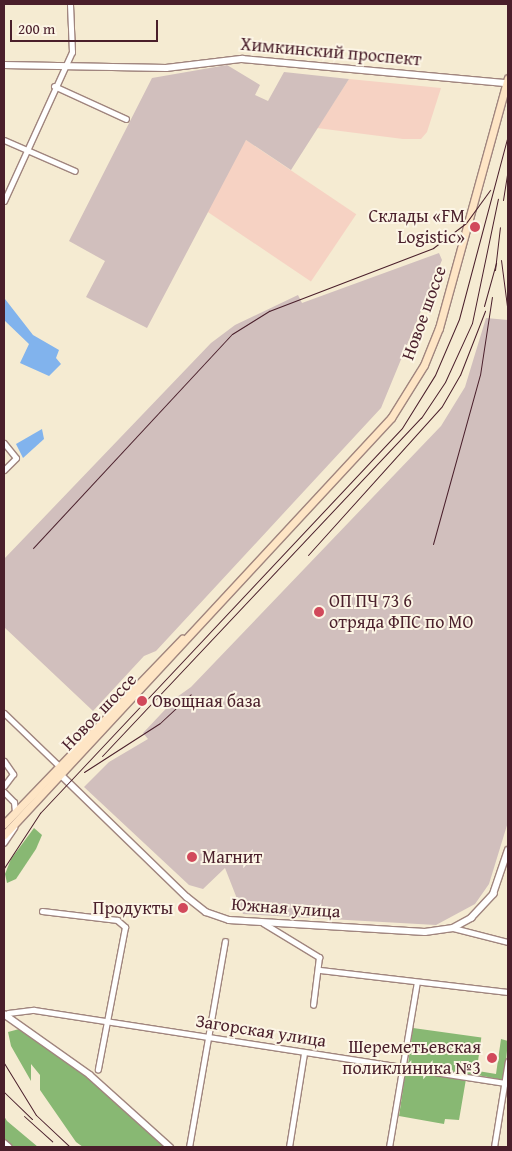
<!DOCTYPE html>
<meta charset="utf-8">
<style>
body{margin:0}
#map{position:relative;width:512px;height:1151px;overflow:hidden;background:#f5ebd2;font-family:"Gentium Book Plus",serif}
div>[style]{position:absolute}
.built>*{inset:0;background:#f6d2c3;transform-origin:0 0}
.industrial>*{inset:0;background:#d1bfbd}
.forest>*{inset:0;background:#88b873;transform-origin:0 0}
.water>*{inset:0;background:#81b3ed}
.roads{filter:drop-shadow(1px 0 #a0857e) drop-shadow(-1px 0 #a0857e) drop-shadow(0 1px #a0857e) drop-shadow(0 -1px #a0857e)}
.minor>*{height:5px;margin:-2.5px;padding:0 2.5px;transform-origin:2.5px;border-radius:2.5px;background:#fff}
.tertiary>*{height:5.5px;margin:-2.75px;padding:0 2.75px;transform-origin:2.75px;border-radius:2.75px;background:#fff}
.secondary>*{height:7px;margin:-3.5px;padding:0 3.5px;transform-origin:3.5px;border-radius:3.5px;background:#fee5c5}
.rail>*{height:1px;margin:-0.5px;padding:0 0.5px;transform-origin:0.5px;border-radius:0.5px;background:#4a1f2b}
.dots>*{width:14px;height:14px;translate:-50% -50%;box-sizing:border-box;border:2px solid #fcf5e5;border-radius:50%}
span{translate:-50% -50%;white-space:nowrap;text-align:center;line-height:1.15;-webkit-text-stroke:4px #fcf5e5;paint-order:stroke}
.street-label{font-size:18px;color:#4a1f2b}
.poi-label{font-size:18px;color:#4a1f2b}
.right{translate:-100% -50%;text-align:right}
.left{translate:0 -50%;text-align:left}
.frame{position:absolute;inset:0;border:5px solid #4a1f2b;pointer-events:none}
.scale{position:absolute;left:10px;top:20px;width:148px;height:22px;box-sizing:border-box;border:2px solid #4a1f2b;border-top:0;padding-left:6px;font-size:15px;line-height:18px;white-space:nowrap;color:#4a1f2b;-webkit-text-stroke:4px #fcf5e5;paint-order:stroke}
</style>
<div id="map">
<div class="built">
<i style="clip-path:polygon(349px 79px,441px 88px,427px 132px,421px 139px,403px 139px,317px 128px)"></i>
<i style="left:246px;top:140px;width:133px;height:81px;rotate:34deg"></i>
</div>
<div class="industrial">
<i style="clip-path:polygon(227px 65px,260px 85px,255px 95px,268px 101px,284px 72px,349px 79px,291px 170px,246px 140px,147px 328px,86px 297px,105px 261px,69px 241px,152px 78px)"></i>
<i style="clip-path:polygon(439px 253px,442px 260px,381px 408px,156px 651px,144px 656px,93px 711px,4px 627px,4px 559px,211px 343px,235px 325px,298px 295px,302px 303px)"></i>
<i style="clip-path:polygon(486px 318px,508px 320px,508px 822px,489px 884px,475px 904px,436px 925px,243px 914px,225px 868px,203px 889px,189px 885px,84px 787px,109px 762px,148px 739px,143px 733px,177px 697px,191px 687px,441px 426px,465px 387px)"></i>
</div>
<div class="forest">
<i style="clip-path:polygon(34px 828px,42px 835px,36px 849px,16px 879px,7px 883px,5px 874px,11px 859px)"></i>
<i style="clip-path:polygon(23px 1028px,92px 1080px,165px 1147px,83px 1147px,76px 1142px,40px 1090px,40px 1075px,31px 1064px,31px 1081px,11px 1046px,8px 1032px)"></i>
<i style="left:413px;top:1028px;width:69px;height:38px;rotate:8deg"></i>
<i style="clip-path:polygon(501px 1039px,508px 1041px,504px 1080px,477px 1075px,478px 1071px,496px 1074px)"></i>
<i style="clip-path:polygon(406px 1069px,466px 1079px,459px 1120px,445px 1119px,444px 1124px,399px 1116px)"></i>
<i style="clip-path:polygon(4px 1116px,7px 1121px,38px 1147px,12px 1147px,4px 1140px)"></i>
</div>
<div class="water">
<i style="clip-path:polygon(5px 299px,33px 335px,59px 350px,56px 358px,61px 364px,49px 376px,20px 363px,29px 344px,4px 320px)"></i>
<i style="clip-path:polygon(42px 429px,44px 439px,23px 458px,16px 444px)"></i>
</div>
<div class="roads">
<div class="minor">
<i style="left:54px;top:86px;width:79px;rotate:24.6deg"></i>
<i style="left:4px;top:140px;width:77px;rotate:23.6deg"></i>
<i style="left:4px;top:201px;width:164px;rotate:-65.5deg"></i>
<i style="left:72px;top:52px;width:48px;rotate:-92.4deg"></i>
<i style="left:4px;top:443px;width:19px;rotate:51deg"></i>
<i style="left:16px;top:458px;width:17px;rotate:135deg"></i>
<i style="left:4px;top:713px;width:75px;rotate:43.9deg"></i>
<i style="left:4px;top:761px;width:16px;rotate:55deg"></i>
<i style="left:13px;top:774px;width:15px;rotate:127deg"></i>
<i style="left:4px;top:792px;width:14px;rotate:45deg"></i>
<i style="left:14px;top:802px;width:9px;rotate:84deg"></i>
<i style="left:42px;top:911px;width:76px;rotate:6.8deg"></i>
<i style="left:117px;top:920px;width:11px;rotate:41deg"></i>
<i style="left:125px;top:927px;width:145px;rotate:100.8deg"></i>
<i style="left:263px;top:923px;width:66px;rotate:31.3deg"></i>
<i style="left:319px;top:957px;width:48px;rotate:97.1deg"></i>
<i style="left:453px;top:928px;width:57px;rotate:14.3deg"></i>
<i style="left:320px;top:970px;width:189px;rotate:6.7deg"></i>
<i style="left:8px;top:1013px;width:26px;rotate:-7deg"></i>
<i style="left:34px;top:1010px;width:480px;rotate:8.8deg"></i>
<i style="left:189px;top:1147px;width:209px;rotate:-80.1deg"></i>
<i style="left:289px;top:1147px;width:95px;rotate:-80.9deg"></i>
<i style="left:389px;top:1147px;width:167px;rotate:-80.4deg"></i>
<i style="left:494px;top:1147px;width:87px;rotate:-80.8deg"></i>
</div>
<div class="tertiary">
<i style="left:4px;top:65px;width:162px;rotate:1.1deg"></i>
<i style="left:166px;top:68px;width:77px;rotate:-6.8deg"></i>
<i style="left:242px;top:59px;width:266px;rotate:5.2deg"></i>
<i style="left:58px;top:772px;width:180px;rotate:44.1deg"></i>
<i style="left:187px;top:897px;width:24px;rotate:38deg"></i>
<i style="left:206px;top:912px;width:24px;rotate:19deg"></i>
<i style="left:229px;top:920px;width:196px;rotate:3.5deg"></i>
<i style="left:425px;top:932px;width:28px;rotate:-8deg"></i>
<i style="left:453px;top:928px;width:21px;rotate:-29deg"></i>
<i style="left:471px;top:918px;width:33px;rotate:-47deg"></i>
<i style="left:493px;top:894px;width:46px;rotate:-71.2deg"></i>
<i style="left:4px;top:843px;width:18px;rotate:-56deg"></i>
<i style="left:4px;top:1014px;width:105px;rotate:35.3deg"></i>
<i style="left:90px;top:1075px;width:108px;rotate:42deg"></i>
<i style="left:4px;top:1143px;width:6px;rotate:39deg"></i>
</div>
<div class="secondary">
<i style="left:4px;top:824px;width:257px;rotate:-46.1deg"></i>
<i style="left:4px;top:835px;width:569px;rotate:-47.14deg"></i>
<i style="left:391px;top:418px;width:62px;rotate:-58.1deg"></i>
<i style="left:424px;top:365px;width:40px;rotate:-68deg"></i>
<i style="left:439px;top:328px;width:259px;rotate:-74.6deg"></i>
</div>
</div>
<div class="rail">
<i style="left:503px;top:200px;width:30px;rotate:-81deg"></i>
<i style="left:501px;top:260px;width:54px;rotate:82.6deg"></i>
<i style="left:495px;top:270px;width:43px;rotate:-83.4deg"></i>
<i style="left:507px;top:271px;width:78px;rotate:-89.3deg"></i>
<i style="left:484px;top:306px;width:45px;rotate:-74.4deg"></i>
<i style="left:433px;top:544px;width:175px;rotate:-74.5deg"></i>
<i style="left:480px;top:375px;width:79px;rotate:-81.3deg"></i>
<i style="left:33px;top:548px;width:292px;rotate:-47.1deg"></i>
<i style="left:232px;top:334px;width:44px;rotate:-31.9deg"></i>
<i style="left:269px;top:311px;width:176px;rotate:-21deg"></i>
<i style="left:433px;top:248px;width:41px;rotate:-37.1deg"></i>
<i style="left:466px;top:223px;width:41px;rotate:-54deg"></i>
<i style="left:308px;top:555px;width:200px;rotate:-48deg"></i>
<i style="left:442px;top:406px;width:36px;rotate:-60deg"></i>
<i style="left:460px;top:375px;width:69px;rotate:-68.7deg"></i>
<i style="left:102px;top:756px;width:465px;rotate:-46.7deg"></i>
<i style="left:421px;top:418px;width:43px;rotate:-56.3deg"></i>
<i style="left:445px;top:382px;width:65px;rotate:-65.4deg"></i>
<i style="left:472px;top:323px;width:127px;rotate:-78.2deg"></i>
<i style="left:84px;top:772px;width:90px;rotate:-32.8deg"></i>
<i style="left:160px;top:723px;width:42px;rotate:-43.1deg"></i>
<i style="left:4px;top:868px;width:66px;rotate:-56.8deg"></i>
<i style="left:40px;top:813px;width:528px;rotate:-46.76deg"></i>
<i style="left:402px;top:428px;width:62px;rotate:-58.1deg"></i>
<i style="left:435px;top:375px;width:61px;rotate:-66.8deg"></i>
<i style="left:459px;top:319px;width:186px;rotate:-75.1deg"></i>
<i style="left:4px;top:1063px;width:61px;rotate:58.4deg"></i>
<i style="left:36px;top:1115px;width:47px;rotate:43.3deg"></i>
<i style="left:4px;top:1092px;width:39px;rotate:44deg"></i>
<i style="left:24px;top:1116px;width:38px;rotate:42deg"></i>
</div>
<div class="dots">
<i style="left:475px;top:227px;background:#d1495b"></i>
<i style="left:319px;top:612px;background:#d1495b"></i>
<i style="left:142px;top:701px;background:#d1495b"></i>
<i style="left:192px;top:857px;background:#d1495b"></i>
<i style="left:183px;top:908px;background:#d1495b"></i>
<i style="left:492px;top:1058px;background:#d1495b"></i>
</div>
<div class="street-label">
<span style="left:331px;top:52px;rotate:5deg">Химкинский проспект</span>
<span style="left:424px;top:313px;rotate:-70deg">Новое шоссе</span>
<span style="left:99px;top:712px;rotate:-46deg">Новое шоссе</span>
<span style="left:286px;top:908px;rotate:4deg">Южная улица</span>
<span style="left:261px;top:1031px;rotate:9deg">Загорская улица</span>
</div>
<div class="poi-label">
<span class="right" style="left:465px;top:227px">Склады «FM<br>Logistic»</span>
<span class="left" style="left:329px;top:612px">ОП ПЧ 73 6<br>отряда ФПС по МО</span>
<span class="left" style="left:152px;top:701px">Овощная база</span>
<span class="left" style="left:202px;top:857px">Магнит</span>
<span class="right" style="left:173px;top:908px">Продукты</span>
<span class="right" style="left:481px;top:1058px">Шереметьевская<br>поликлиника №3</span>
</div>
<div class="frame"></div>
<div class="scale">200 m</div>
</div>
